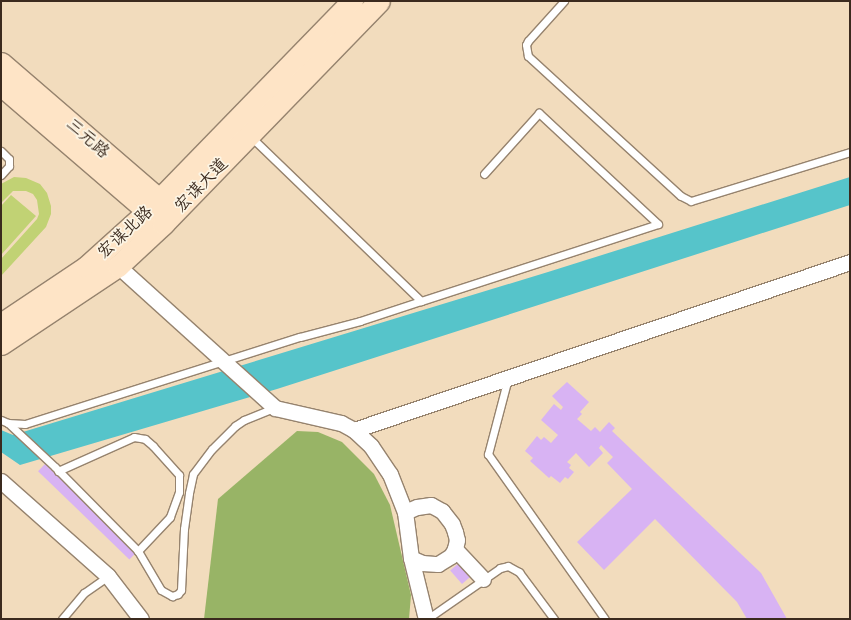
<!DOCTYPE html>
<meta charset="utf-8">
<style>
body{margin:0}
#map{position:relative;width:851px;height:620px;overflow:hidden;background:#f2dcbd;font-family:Caveat,"LXGW WenKai TC",sans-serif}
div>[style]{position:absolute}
.green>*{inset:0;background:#c1d274}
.forest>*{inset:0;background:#98b466}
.water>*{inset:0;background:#56c4ca}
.building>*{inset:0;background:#d8b3f3;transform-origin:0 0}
.roads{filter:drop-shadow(1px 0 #96836e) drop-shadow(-1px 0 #96836e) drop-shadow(0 1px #96836e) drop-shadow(0 -1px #96836e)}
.service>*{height:7px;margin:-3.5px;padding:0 3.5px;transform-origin:3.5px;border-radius:3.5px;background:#fff}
.minor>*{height:15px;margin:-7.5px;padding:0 7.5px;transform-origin:7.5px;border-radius:7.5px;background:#fff}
.secondary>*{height:21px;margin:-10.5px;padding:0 10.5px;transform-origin:10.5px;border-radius:10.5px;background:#fee4c6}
span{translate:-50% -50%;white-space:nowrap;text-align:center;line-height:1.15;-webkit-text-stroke:3.5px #fcf5e5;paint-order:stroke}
.street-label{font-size:17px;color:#3b2a1e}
.frame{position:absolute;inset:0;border:2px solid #3b2a1e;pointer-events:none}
</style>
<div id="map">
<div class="green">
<i style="clip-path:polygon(14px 177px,26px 178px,40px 184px,47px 193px,51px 206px,51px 214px,46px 227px,1px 276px,1px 259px,37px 219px,39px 214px,37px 200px,33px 194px,26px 191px,13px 191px,1px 203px,1px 184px)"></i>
<i style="clip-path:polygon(11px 195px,36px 216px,1px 255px,1px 206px)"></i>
</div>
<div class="forest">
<i style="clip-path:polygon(297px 431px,318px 432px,342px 442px,374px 474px,390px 505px,411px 595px,409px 619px,204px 619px,218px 499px)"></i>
</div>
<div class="water">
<i style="clip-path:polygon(850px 177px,850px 205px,277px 389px,20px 465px,1px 452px,1px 430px,13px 435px,548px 272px)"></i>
</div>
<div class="building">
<i style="clip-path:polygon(567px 382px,589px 402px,580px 412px,582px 414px,577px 419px,591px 431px,595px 427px,600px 432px,609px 422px,615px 428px,612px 431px,761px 573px,787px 619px,747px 619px,737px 602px,655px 519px,604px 570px,577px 542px,632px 489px,607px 463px,613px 457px,601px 445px,599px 448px,603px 453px,589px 467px,576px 453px,567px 462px,571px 465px,569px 468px,574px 472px,568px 479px,565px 477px,560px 483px,551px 476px,549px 478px,530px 461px,533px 458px,525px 451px,537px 436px,541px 440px,544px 437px,551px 443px,558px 435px,541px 420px,554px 404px,561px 410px,563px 407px,552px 396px)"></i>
<i style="left:45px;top:464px;width:127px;height:10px;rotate:44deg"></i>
<i style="left:460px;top:562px;width:18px;height:13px;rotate:49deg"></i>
</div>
<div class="roads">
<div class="service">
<i style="left:564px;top:1px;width:54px;rotate:132deg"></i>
<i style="left:528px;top:41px;width:4px;rotate:117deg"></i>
<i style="left:526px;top:45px;width:11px;rotate:80deg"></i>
<i style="left:528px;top:56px;width:207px;rotate:42.5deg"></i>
<i style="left:681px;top:196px;width:11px;rotate:27deg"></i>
<i style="left:691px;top:201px;width:166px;rotate:-17.1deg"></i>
<i style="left:1px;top:151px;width:11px;rotate:45deg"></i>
<i style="left:9px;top:159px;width:7px;rotate:90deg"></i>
<i style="left:9px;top:166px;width:12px;rotate:132deg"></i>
<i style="left:421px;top:301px;width:249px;rotate:-18deg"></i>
<i style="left:658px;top:224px;width:163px;rotate:-137deg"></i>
<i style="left:539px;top:113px;width:82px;rotate:132deg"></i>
<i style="left:508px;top:378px;width:79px;rotate:104.7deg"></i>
<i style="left:488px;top:454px;width:202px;rotate:54.7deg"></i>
<i style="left:1px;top:420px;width:8px;rotate:23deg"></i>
<i style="left:8px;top:423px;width:64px;rotate:43.1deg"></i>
<i style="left:55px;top:467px;width:118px;rotate:45.3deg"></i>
<i style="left:138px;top:551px;width:45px;rotate:59.5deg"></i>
<i style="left:161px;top:590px;width:13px;rotate:29deg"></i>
<i style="left:172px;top:596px;width:6px;rotate:-18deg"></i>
<i style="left:178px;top:594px;width:5px;rotate:-53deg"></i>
<i style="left:181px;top:590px;width:61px;rotate:-87.2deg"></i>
<i style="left:184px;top:529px;width:36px;rotate:-82deg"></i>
<i style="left:189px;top:493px;width:19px;rotate:-78deg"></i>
<i style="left:193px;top:474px;width:31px;rotate:-53deg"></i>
<i style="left:212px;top:449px;width:33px;rotate:-45deg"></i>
<i style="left:235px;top:426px;width:11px;rotate:-34deg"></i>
<i style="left:244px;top:420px;width:32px;rotate:-22deg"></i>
<i style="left:8px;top:423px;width:17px;rotate:3deg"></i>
<i style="left:25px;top:424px;width:288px;rotate:-17.6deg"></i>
<i style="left:300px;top:337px;width:62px;rotate:-14.9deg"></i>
<i style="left:360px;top:321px;width:64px;rotate:-18.2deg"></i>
<i style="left:421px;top:301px;width:238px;rotate:-136deg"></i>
<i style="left:58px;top:471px;width:83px;rotate:-24.1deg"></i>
<i style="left:134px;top:437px;width:11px;rotate:10deg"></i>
<i style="left:145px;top:439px;width:11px;rotate:41deg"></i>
<i style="left:153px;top:446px;width:39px;rotate:48deg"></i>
<i style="left:179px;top:475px;width:17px;rotate:90deg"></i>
<i style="left:179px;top:492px;width:27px;rotate:110deg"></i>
<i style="left:170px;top:517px;width:47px;rotate:133.3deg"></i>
<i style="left:62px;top:619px;width:34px;rotate:-50deg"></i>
<i style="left:84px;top:593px;width:29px;rotate:-35deg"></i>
<i style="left:427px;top:619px;width:89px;rotate:-34.9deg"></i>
<i style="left:500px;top:568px;width:8px;rotate:-14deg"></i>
<i style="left:508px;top:566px;width:13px;rotate:29deg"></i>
<i style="left:519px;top:572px;width:59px;rotate:53.3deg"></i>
</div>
<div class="minor">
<i style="left:118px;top:266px;width:212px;rotate:42.1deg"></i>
<i style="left:275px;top:408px;width:68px;rotate:12.8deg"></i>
<i style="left:341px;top:423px;width:15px;rotate:28deg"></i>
<i style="left:354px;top:430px;width:23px;rotate:43deg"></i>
<i style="left:371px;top:446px;width:34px;rotate:56deg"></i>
<i style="left:390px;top:474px;width:41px;rotate:68.5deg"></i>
<i style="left:405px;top:512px;width:46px;rotate:82.6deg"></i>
<i style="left:411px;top:558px;width:63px;rotate:76.2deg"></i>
<i style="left:354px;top:430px;width:524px;rotate:-18.71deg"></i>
<i style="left:1px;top:481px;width:143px;rotate:41.6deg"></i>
<i style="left:108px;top:576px;width:54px;rotate:52.5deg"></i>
<i style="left:405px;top:512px;width:13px;rotate:-23deg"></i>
<i style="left:417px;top:507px;width:14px;rotate:-8deg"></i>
<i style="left:431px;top:505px;width:13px;rotate:29deg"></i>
<i style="left:442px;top:511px;width:16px;rotate:52deg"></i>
<i style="left:452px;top:524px;width:9px;rotate:69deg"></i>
<i style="left:455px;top:532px;width:8px;rotate:76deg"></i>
<i style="left:457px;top:540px;width:9px;rotate:103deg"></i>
<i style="left:455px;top:549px;width:41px;rotate:47deg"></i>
<i style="left:411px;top:558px;width:12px;rotate:24deg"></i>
<i style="left:422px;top:563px;width:16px;rotate:4deg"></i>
<i style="left:438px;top:564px;width:15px;rotate:-32deg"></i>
<i style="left:451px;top:556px;width:8px;rotate:-60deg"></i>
</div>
<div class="secondary">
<i style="left:1px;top:63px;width:222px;rotate:40.8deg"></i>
<i style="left:1px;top:85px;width:207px;rotate:40.7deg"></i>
<i style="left:1px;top:324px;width:102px;rotate:-33.8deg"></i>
<i style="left:86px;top:267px;width:84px;rotate:-42.1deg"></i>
<i style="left:148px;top:211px;width:293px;rotate:-45.8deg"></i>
<i style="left:1px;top:344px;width:141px;rotate:-33.7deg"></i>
<i style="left:118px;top:266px;width:62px;rotate:-43deg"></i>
<i style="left:163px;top:224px;width:310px;rotate:-45.9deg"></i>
</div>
</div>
<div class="street-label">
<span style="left:88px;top:138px;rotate:41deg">三元路</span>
<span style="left:201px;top:185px;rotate:-46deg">宏谋大道</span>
<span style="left:125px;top:232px;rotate:-43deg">宏谋北路</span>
</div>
<div class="frame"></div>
</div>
